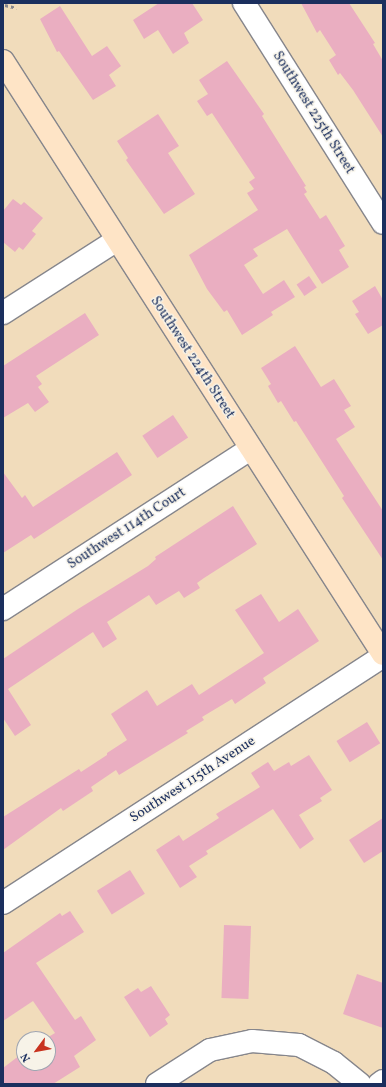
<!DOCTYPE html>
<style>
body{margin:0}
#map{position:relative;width:386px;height:1087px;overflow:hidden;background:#f1dcbb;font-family:Vollkorn,serif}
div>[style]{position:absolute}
.building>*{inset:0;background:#eaaec1;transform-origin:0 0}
.path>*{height:2.5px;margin-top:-1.25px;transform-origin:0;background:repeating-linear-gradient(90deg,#86868c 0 3px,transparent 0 6px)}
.roads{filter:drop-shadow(1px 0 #86868c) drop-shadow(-1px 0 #86868c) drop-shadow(0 1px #86868c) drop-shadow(0 -1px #86868c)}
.street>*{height:22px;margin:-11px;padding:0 11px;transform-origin:11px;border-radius:11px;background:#fff}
.secondary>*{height:22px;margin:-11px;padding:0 11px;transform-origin:11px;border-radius:11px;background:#fee4c6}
span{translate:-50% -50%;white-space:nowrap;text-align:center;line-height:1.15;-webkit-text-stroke:3px #f7f3e8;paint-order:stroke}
.street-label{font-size:14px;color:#1b2f5e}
.frame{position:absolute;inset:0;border:4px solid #1b2f5e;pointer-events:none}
.north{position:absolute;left:16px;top:1031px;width:40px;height:40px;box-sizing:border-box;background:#f7f3e8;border:1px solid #9fa5b1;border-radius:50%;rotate:238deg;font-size:11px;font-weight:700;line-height:16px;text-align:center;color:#1b2f5e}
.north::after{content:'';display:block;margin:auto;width:14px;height:18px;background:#c8321e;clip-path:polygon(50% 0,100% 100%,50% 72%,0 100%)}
</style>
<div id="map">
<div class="building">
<i style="clip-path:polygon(159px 3px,192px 3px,203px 20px,184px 33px,189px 43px,173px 54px,158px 30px,144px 39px,133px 20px)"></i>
<i style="clip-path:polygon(301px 3px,349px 3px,375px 43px,373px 44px,383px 61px,383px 137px,353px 90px,340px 73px,338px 75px,329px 60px,336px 55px,320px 30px,317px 33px)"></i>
<i style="clip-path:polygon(60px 6px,92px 56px,107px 46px,121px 66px,109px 75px,116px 86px,93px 100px,59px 51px,57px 52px,40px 19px)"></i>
<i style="clip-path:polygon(227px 61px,264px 114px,262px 116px,306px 186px,304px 187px,307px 192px,304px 194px,320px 219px,326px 215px,345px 246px,339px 250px,349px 267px,322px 284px,287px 229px,253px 249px,258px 256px,244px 265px,263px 294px,284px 280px,295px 297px,271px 312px,273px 315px,242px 335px,227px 310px,224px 312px,207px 289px,189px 255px,258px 210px,247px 193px,254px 189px,249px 182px,255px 178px,212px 113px,207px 116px,197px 101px,208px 94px,199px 80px)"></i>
<i style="clip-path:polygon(158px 114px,179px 146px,168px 153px,195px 194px,164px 214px,126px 160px,128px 158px,117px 141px)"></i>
<i style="clip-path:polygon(13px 199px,21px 205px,24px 202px,43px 218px,32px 231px,36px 234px,23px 250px,19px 247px,15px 252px,3px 242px,3px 211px)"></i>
<i style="left:309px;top:276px;width:14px;height:15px;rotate:56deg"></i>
<i style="clip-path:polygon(375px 286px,383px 300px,383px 325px,368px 334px,355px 314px,359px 312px,352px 301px)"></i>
<i style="clip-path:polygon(85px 313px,99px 335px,36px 376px,42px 384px,38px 387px,49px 402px,35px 412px,28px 403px,3px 418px,3px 366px)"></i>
<i style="clip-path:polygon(295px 346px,321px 387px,334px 379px,351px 406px,344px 410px,355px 427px,336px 439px,383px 511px,383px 560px,342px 498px,344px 496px,296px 421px,294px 422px,281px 401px,278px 403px,268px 386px,271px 384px,261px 368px)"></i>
<i style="left:173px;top:415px;width:27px;height:37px;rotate:56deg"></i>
<i style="clip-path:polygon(117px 452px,132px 475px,34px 539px,31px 535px,3px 553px,3px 472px,22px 498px,25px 495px,33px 507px)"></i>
<i style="clip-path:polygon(233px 506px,257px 544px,204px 578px,197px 583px,200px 588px,184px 598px,179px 591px,156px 605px,149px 595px,107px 622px,117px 639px,103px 648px,93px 632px,8px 689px,31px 725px,15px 736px,3px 718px,3px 659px,78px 609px,148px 566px,156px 559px,155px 557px)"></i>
<i style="clip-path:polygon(261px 594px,279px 622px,298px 609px,319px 641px,263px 678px,266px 683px,235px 704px,232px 699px,202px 717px,204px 720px,186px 731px,188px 733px,119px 775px,116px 770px,91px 787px,93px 791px,63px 811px,61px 808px,3px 850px,3px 817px,79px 769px,81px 772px,107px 755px,107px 753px,127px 740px,111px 714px,147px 690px,157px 706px,192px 684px,199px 695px,264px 653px,235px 610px)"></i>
<i style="left:367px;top:722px;width:25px;height:36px;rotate:58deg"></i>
<i style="clip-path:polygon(309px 755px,332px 790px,320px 798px,322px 801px,299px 815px,314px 839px,300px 849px,273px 809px,206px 851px,208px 854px,189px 866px,197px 877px,180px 888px,156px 850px,179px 835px,183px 841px,219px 818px,216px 814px,260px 787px,251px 773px,268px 762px,274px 771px,289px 762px,291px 766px)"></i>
<i style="clip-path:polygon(383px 818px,383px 851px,364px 863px,349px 840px)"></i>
<i style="left:130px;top:870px;width:28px;height:39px;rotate:58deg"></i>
<i style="clip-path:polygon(70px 911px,84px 932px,36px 963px,75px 1020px,81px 1016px,96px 1040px,74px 1056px,80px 1067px,53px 1084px,3px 1084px,3px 1068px,24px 1052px,24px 1063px,48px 1063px,48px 1039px,45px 1039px,55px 1033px,33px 1001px,3px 1021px,3px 953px,60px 913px,62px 916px)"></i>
<i style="left:224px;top:925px;width:27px;height:73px;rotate:2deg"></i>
<i style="clip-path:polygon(357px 974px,383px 983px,383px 1028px,343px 1014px)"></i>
<i style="clip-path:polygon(151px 986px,170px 1015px,165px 1019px,168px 1024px,150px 1037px,124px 997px,138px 988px,141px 992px)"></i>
</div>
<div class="path">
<i style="left:5px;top:5px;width:12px;rotate:14deg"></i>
</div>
<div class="roads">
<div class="street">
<i style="left:244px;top:3px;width:260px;rotate:57.7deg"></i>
<i style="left:3px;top:313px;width:135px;rotate:-32.6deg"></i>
<i style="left:3px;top:609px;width:294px;rotate:-32.9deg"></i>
<i style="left:3px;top:903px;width:453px;rotate:-33deg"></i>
<i style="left:157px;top:1084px;width:63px;rotate:-32.7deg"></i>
<i style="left:210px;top:1050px;width:43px;rotate:-12.1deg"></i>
<i style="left:252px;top:1041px;width:47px;rotate:4.9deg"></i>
<i style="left:299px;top:1045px;width:39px;rotate:27deg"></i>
<i style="left:334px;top:1063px;width:33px;rotate:39deg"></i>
<i style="left:379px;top:1084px;width:5px;rotate:-37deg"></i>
</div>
<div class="secondary">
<i style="left:3px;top:61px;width:704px;rotate:57.35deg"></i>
</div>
</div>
<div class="street-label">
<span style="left:313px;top:113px;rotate:58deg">Southwest 225th Street</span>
<span style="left:192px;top:358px;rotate:57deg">Southwest 224th Street</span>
<span style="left:127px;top:529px;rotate:-33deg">Southwest 114th Court</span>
<span style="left:193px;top:780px;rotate:-33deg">Southwest 115th Avenue</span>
</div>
<div class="frame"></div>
<div class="north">N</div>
</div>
